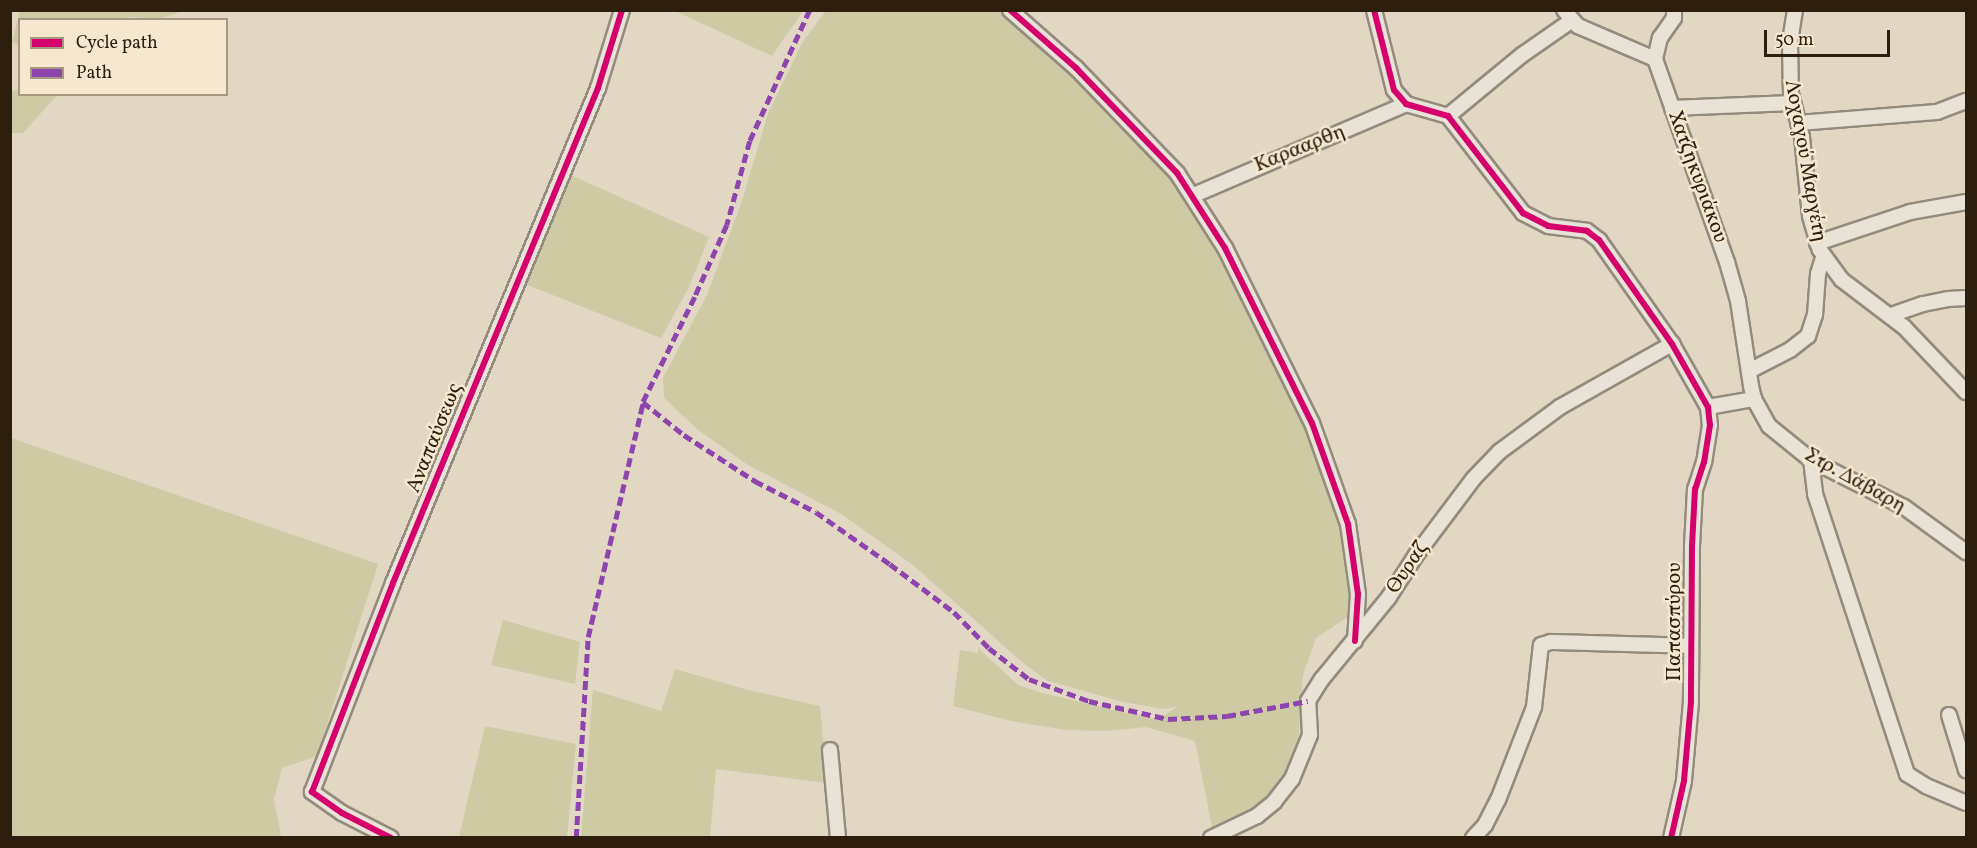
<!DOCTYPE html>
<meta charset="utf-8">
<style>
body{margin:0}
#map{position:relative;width:1977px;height:848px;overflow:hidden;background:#e2d7c2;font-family:Vollkorn,serif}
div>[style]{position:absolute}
.green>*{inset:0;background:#cdcaa4}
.roads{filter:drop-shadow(2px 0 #938b7d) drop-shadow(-2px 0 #938b7d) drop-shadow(0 2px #938b7d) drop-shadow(0 -2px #938b7d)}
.street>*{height:14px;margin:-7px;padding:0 7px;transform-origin:7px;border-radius:7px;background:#e8e2d7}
.quiet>*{height:4.5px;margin-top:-2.25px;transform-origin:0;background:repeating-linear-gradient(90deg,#8e44ad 0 9px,transparent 0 13.5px)}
.cycleway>*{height:6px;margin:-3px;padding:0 3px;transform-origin:3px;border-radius:3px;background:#d6006c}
span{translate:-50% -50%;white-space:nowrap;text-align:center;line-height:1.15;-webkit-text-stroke:5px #f5e8cf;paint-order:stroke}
.street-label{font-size:21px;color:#2e1e0e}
.frame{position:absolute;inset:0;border:12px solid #2e1e0e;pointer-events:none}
.legend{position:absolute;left:18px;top:18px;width:210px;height:78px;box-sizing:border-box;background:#f5e8cf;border:2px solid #a59782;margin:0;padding:8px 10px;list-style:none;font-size:18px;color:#2e1e0e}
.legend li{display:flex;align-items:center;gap:12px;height:30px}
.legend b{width:30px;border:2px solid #a59782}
.scale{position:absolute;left:1764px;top:30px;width:126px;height:27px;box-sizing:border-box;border:3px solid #2e1e0e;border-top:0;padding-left:8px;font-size:18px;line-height:21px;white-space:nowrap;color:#2e1e0e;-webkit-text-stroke:4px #f5e8cf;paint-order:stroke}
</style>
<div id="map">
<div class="green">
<i style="clip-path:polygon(20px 11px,20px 10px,183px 11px,159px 19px,130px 17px,115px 20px,20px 20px,19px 46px,12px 42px)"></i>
<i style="clip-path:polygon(675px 11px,803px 11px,772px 56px)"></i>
<i style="clip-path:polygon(826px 11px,998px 11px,1066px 68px,1172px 177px,1217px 245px,1308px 430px,1343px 527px,1352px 595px,1352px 614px,1316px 638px,1303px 675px,1298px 746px,1275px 791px,1250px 813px,1213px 832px,1195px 741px,1146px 727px,1108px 731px,1066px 730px,1011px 721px,953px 706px,960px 650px,978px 653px,978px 648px,1018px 685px,1042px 693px,1157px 720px,1177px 707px,1163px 709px,1119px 701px,1046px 680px,1022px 662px,913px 565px,843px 515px,748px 465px,697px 429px,664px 398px,663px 378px,707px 295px,741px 204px,768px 114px,803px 41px)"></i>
<i style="clip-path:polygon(19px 89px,20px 94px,57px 95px,23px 133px,11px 133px,11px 92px)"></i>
<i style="clip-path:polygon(566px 173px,709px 237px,689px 287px,661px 338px,520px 282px)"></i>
<i style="clip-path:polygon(11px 438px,378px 564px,317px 756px,282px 768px,274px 799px,281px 837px,11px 837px)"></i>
<i style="clip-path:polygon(503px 620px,580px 642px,575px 684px,491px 665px)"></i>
<i style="clip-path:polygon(675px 669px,748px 690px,820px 706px,827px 783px,716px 769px,710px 837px,581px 838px,593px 690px,661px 711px)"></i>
<i style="clip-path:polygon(485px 726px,576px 744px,567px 837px,459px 837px)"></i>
</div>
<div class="roads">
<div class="street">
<i style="left:1010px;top:10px;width:88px;rotate:41.3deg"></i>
<i style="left:1076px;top:68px;width:146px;rotate:46.1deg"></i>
<i style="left:1177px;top:173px;width:89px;rotate:57.4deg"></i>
<i style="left:1225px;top:248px;width:195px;rotate:63.6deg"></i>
<i style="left:1312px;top:423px;width:107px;rotate:70.4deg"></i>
<i style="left:1348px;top:524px;width:71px;rotate:81.9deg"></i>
<i style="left:1358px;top:594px;width:47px;rotate:93.7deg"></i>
<i style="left:1374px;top:10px;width:82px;rotate:76deg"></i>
<i style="left:1394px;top:90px;width:18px;rotate:49deg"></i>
<i style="left:1406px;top:104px;width:44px;rotate:15.9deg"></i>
<i style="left:1448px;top:116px;width:123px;rotate:52.3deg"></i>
<i style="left:1523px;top:213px;width:28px;rotate:27deg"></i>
<i style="left:1548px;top:226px;width:39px;rotate:7deg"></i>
<i style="left:1587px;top:231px;width:15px;rotate:37deg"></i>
<i style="left:1599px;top:240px;width:127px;rotate:54.9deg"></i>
<i style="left:1672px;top:344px;width:73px;rotate:60.3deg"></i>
<i style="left:1708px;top:407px;width:18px;rotate:84deg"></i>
<i style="left:1710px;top:425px;width:37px;rotate:99deg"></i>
<i style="left:1704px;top:462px;width:28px;rotate:108deg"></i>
<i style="left:1695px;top:489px;width:58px;rotate:93deg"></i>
<i style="left:1692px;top:547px;width:155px;rotate:90.4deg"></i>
<i style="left:1691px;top:702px;width:79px;rotate:95.1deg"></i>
<i style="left:1684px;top:781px;width:58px;rotate:102.8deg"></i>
<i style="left:1564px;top:10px;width:21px;rotate:49deg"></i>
<i style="left:1578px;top:26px;width:84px;rotate:23.2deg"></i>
<i style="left:1655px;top:59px;width:215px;rotate:70.5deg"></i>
<i style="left:1727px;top:262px;width:41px;rotate:74.2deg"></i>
<i style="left:1738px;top:301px;width:86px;rotate:81.3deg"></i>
<i style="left:1751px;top:386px;width:13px;rotate:77deg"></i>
<i style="left:1754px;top:399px;width:31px;rotate:61deg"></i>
<i style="left:1769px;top:426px;width:54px;rotate:39deg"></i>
<i style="left:1811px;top:460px;width:104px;rotate:26.8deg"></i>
<i style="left:1904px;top:507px;width:77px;rotate:36deg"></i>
<i style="left:1795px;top:10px;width:33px;rotate:99deg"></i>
<i style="left:1790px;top:43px;width:51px;rotate:88.9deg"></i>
<i style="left:1791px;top:94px;width:44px;rotate:75.7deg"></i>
<i style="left:1802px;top:137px;width:79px;rotate:84.2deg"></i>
<i style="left:1810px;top:216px;width:35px;rotate:74deg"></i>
<i style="left:1820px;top:250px;width:37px;rotate:54deg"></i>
<i style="left:1842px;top:280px;width:78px;rotate:37.2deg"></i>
<i style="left:1904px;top:327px;width:90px;rotate:46.4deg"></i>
<i style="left:1655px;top:59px;width:22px;rotate:-77deg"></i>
<i style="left:1660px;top:38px;width:24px;rotate:-55deg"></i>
<i style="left:1674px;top:18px;width:8px;rotate:-90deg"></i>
<i style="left:1672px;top:108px;width:120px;rotate:-2.4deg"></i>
<i style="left:1448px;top:116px;width:96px;rotate:-39.5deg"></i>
<i style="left:1522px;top:55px;width:60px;rotate:-34.8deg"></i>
<i style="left:1798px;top:123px;width:139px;rotate:-4.5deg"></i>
<i style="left:1937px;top:112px;width:31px;rotate:-21deg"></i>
<i style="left:1194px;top:195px;width:231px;rotate:-23.2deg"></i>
<i style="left:1817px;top:243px;width:98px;rotate:-18.4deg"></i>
<i style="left:1910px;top:212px;width:57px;rotate:-10.1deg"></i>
<i style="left:1891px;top:315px;width:34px;rotate:-19deg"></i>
<i style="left:1923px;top:304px;width:25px;rotate:-11deg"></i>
<i style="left:1948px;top:299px;width:18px;rotate:-3deg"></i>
<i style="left:1749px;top:371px;width:46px;rotate:-27.1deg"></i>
<i style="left:1790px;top:350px;width:23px;rotate:-38deg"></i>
<i style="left:1808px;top:336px;width:22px;rotate:-72deg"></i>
<i style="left:1815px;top:315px;width:41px;rotate:-85.8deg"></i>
<i style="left:1818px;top:274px;width:17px;rotate:-73deg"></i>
<i style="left:1708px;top:407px;width:47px;rotate:-9.9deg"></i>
<i style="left:1811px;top:460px;width:34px;rotate:83deg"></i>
<i style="left:1815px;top:494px;width:295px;rotate:71.8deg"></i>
<i style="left:1907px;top:774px;width:22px;rotate:32deg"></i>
<i style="left:1926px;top:786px;width:43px;rotate:23deg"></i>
<i style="left:1949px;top:715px;width:58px;rotate:72.8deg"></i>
<i style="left:830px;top:750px;width:88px;rotate:84.8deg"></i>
<i style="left:391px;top:838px;width:55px;rotate:-153deg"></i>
<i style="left:342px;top:813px;width:37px;rotate:-145deg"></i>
<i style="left:312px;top:792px;width:224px;rotate:-68.8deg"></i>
<i style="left:393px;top:583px;width:536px;rotate:-67.5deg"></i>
<i style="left:598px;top:88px;width:82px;rotate:-72.9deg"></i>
<i style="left:1211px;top:838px;width:51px;rotate:-25.6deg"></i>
<i style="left:1257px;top:816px;width:22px;rotate:-39deg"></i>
<i style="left:1274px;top:802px;width:29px;rotate:-52deg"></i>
<i style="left:1292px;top:779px;width:48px;rotate:-67.8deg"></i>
<i style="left:1310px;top:735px;width:34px;rotate:-93deg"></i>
<i style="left:1308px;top:701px;width:26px;rotate:-58deg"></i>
<i style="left:1322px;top:679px;width:106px;rotate:-50.7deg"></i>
<i style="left:1389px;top:597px;width:50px;rotate:-57.3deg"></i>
<i style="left:1416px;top:555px;width:96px;rotate:-53deg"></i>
<i style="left:1474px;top:478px;width:36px;rotate:-46deg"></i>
<i style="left:1499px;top:452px;width:76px;rotate:-36.4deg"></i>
<i style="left:1560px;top:407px;width:129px;rotate:-29.4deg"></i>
<i style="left:1473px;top:838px;width:18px;rotate:-47deg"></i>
<i style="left:1485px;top:825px;width:28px;rotate:-63deg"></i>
<i style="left:1498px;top:800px;width:100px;rotate:-68.8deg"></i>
<i style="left:1534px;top:707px;width:62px;rotate:-83.6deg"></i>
<i style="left:1541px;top:645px;width:10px;rotate:-17deg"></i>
<i style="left:1551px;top:642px;width:139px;rotate:1.6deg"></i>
</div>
</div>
<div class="quiet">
<i style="left:810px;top:10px;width:144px;rotate:114.6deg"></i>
<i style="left:750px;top:141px;width:87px;rotate:105.3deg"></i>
<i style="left:727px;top:225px;width:79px;rotate:114deg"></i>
<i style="left:695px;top:297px;width:117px;rotate:116.3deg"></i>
<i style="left:643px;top:402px;width:53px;rotate:38.8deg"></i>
<i style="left:684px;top:435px;width:85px;rotate:32.9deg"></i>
<i style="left:755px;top:481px;width:68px;rotate:26.9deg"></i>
<i style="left:816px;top:512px;width:90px;rotate:35.1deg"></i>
<i style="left:890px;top:564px;width:80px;rotate:36.9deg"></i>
<i style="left:954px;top:612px;width:50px;rotate:45.8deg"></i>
<i style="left:989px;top:648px;width:51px;rotate:37.8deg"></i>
<i style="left:1029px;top:679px;width:64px;rotate:20.1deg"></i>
<i style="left:1089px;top:701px;width:81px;rotate:12.8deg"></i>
<i style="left:1168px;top:719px;width:59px;rotate:-2.9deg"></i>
<i style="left:1227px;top:716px;width:82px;rotate:-10.5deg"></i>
<i style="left:576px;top:838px;width:201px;rotate:-86.6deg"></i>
<i style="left:588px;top:637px;width:241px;rotate:-76.8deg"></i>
</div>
<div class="cycleway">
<i style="left:1010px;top:10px;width:88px;rotate:41.3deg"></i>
<i style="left:1076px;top:68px;width:146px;rotate:46.1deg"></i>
<i style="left:1177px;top:173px;width:89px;rotate:57.4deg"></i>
<i style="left:1225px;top:248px;width:195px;rotate:63.6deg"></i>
<i style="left:1312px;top:423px;width:107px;rotate:70.4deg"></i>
<i style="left:1348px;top:524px;width:71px;rotate:81.9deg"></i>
<i style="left:1358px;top:594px;width:47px;rotate:93.7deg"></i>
<i style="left:1374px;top:10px;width:82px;rotate:76deg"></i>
<i style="left:1394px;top:90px;width:18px;rotate:49deg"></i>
<i style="left:1406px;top:104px;width:44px;rotate:15.9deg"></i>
<i style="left:1448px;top:116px;width:123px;rotate:52.3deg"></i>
<i style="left:1523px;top:213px;width:28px;rotate:27deg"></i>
<i style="left:1548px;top:226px;width:39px;rotate:7deg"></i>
<i style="left:1587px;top:231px;width:15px;rotate:37deg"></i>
<i style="left:1599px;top:240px;width:127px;rotate:54.9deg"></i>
<i style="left:1672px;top:344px;width:73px;rotate:60.3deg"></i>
<i style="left:1708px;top:407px;width:18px;rotate:84deg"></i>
<i style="left:1710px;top:425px;width:37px;rotate:99deg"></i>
<i style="left:1704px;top:462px;width:28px;rotate:108deg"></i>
<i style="left:1695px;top:489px;width:58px;rotate:93deg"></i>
<i style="left:1692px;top:547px;width:155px;rotate:90.4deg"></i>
<i style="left:1691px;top:702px;width:79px;rotate:95.1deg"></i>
<i style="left:1684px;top:781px;width:58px;rotate:102.8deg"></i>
<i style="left:391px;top:838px;width:55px;rotate:-153deg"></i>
<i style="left:342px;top:813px;width:37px;rotate:-145deg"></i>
<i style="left:312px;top:792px;width:224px;rotate:-68.8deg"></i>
<i style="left:393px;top:583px;width:536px;rotate:-67.5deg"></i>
<i style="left:598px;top:88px;width:82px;rotate:-72.9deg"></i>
</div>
<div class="street-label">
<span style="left:1300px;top:149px;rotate:-22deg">Καρααρθη</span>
<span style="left:1805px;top:161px;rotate:80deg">Λοχαγού Μαργέτη</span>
<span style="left:1697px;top:177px;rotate:70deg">Χατζηκυριάκου</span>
<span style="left:435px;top:438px;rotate:-68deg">Αναπαύσεως</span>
<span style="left:1855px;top:481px;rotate:29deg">Στρ. Δάβαρη</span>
<span style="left:1408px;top:568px;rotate:-56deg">Θυραζ</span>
<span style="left:1675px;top:622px;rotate:-90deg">Παπασπύρου</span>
</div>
<div class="frame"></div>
<ul class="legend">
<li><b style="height:8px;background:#d6006c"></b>Cycle path</li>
<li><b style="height:8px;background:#8e44ad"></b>Path</li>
</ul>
<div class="scale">50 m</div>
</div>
